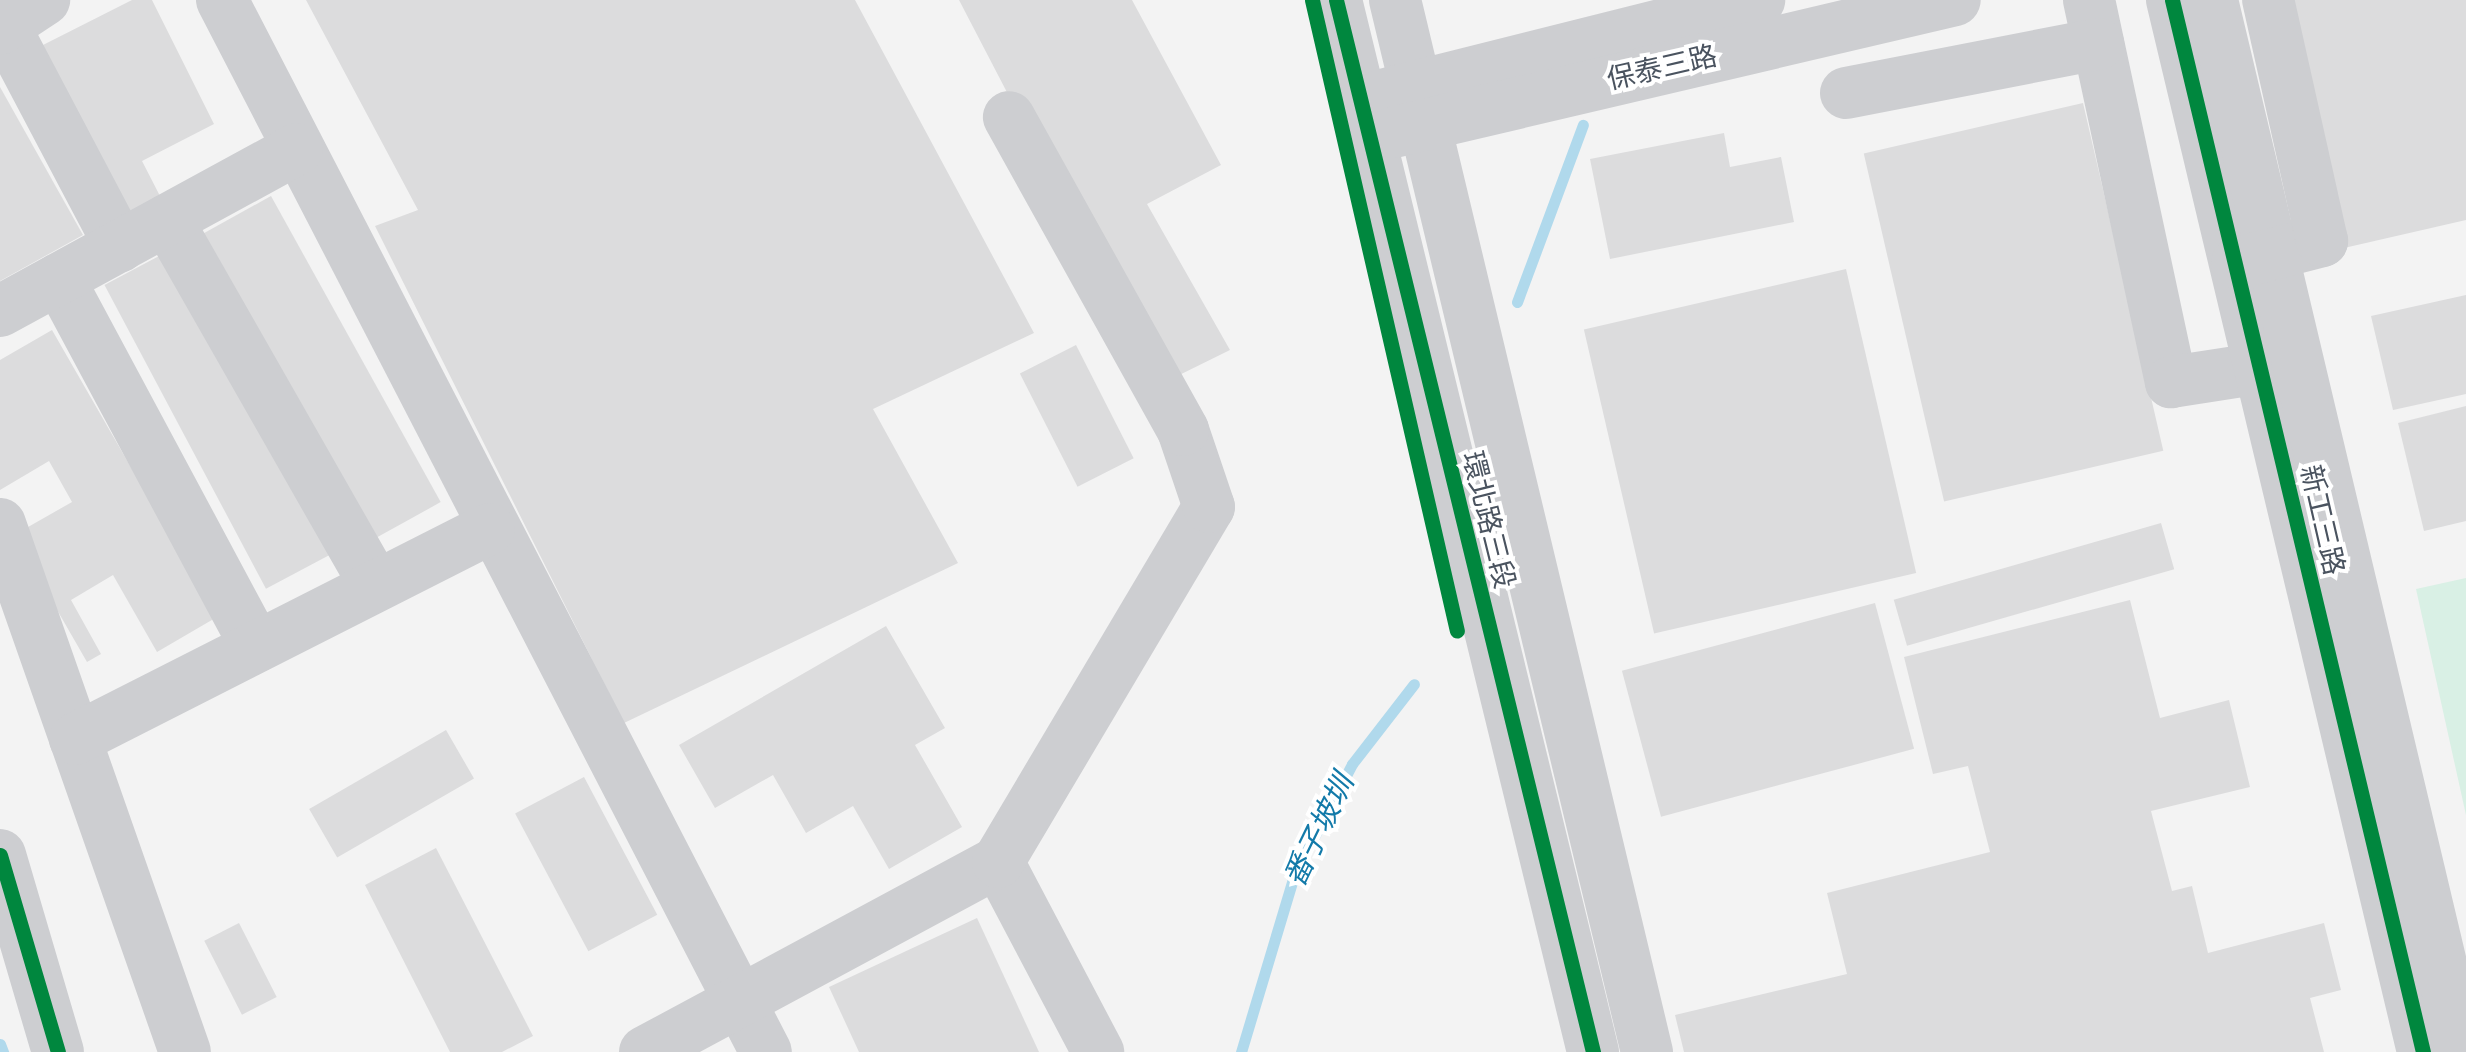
<!DOCTYPE html>
<meta charset="utf-8">
<style>
body{margin:0}
#map{position:relative;width:2466px;height:1052px;overflow:hidden;background:#f3f3f3;font-family:Signika,"Noto Sans TC",sans-serif}
div>[style]{position:absolute}
.green>*{inset:0;background:#d9f0e5}
.stream>*{height:11px;margin:-5.5px;padding:0 5.5px;transform-origin:5.5px;border-radius:5.5px;background:#b0d9ec}
.building>*{inset:0;background:#dcdcdd;transform-origin:0 0}
.minor>*{height:52px;margin:-26px;padding:0 26px;transform-origin:26px;border-radius:26px;background:#cdced1}
.cycleway>*{height:15px;margin:-7.5px;padding:0 7.5px;transform-origin:7.5px;border-radius:7.5px;background:#00873e}
span{translate:-50% -50%;white-space:nowrap;text-align:center;line-height:1.15;-webkit-text-stroke:8px #fff;paint-order:stroke}
.street-label{font-size:28px;color:#4a535f}
.water-label{font-size:30px;color:#137aa9;font-style:italic}
</style>
<div id="map">
<div class="green">
<i style="clip-path:polygon(2466px 578px,2466px 815px,2416px 589px)"></i>
</div>
<div class="stream">
<i style="left:1517px;top:302px;width:189px;rotate:-69.6deg"></i>
<i style="left:0;top:1044px;width:9px;rotate:69deg"></i>
<i style="left:1241px;top:1052px;width:185px;rotate:-73.3deg"></i>
<i style="left:1294px;top:875px;width:125px;rotate:-62.4deg"></i>
<i style="left:1352px;top:764px;width:101px;rotate:-52.2deg"></i>
</div>
<div class="building">
<i style="clip-path:polygon(132px 0,152px 0,214px 124px,142px 161px,160px 196px,125px 214px,41px 46px)"></i>
<i style="clip-path:polygon(306px 0,855px 0,1034px 333px,873px 409px,958px 563px,624px 723px,375px 226px,418px 210px)"></i>
<i style="clip-path:polygon(959px 0,1132px 0,1221px 165px,1147px 204px,1230px 350px,1159px 385px)"></i>
<i style="clip-path:polygon(2286px 0,2466px 0,2466px 220px,2344px 248px)"></i>
<i style="clip-path:polygon(0 87px,83px 235px,0 281px)"></i>
<i style="left:2083px;top:103px;width:357px;height:225px;rotate:77deg"></i>
<i style="clip-path:polygon(1724px 133px,1730px 167px,1781px 157px,1794px 222px,1610px 259px,1590px 159px)"></i>
<i style="left:271px;top:196px;width:350px;height:83px;rotate:61deg"></i>
<i style="left:176px;top:247px;width:344px;height:81px;rotate:62deg"></i>
<i style="left:1846px;top:269px;width:312px;height:269px;rotate:77deg"></i>
<i style="clip-path:polygon(2466px 295px,2466px 394px,2393px 410px,2371px 316px)"></i>
<i style="clip-path:polygon(52px 330px,217px 617px,157px 652px,113px 575px,71px 600px,101px 654px,87px 662px,14px 535px,72px 502px,49px 461px,0 490px,0 360px)"></i>
<i style="left:1076px;top:345px;width:127px;height:63px;rotate:63deg"></i>
<i style="clip-path:polygon(2466px 406px,2466px 521px,2424px 531px,2398px 423px)"></i>
<i style="left:2161px;top:523px;width:48px;height:278px;rotate:74deg"></i>
<i style="clip-path:polygon(2130px 600px,2160px 718px,2229px 700px,2250px 787px,2151px 811px,2172px 891px,2192px 886px,2208px 953px,2324px 923px,2341px 990px,2310px 998px,2324px 1052px,1684px 1052px,1675px 1015px,1847px 974px,1827px 893px,1990px 852px,1968px 766px,1933px 774px,1904px 657px)"></i>
<i style="left:1875px;top:603px;width:151px;height:262px;rotate:75deg"></i>
<i style="clip-path:polygon(886px 626px,945px 728px,915px 745px,962px 827px,889px 869px,853px 806px,806px 833px,773px 775px,715px 808px,679px 745px)"></i>
<i style="left:446px;top:730px;width:56px;height:158px;rotate:60deg"></i>
<i style="left:584px;top:777px;width:156px;height:78px;rotate:62deg"></i>
<i style="clip-path:polygon(436px 848px,533px 1036px,502px 1052px,450px 1052px,365px 885px)"></i>
<i style="clip-path:polygon(977px 918px,1039px 1052px,859px 1052px,829px 987px)"></i>
<i style="left:239px;top:923px;width:83px;height:39px;rotate:63deg"></i>
</div>
<div class="minor">
<i style="left:222px;top:0;width:1184px;rotate:62.66deg"></i>
<i style="left:1336px;top:0;width:1083px;rotate:76.27deg"></i>
<i style="left:1395px;top:0;width:1082px;rotate:76.53deg"></i>
<i style="left:2089px;top:0;width:391px;rotate:77.9deg"></i>
<i style="left:2171px;top:382px;width:91px;rotate:-8.8deg"></i>
<i style="left:2172px;top:0;width:1082px;rotate:76.58deg"></i>
<i style="left:2212px;top:0;width:1081px;rotate:76.63deg"></i>
<i style="left:4px;top:26px;width:249px;rotate:62.2deg"></i>
<i style="left:0;top:29px;width:53px;rotate:-33.4deg"></i>
<i style="left:1846px;top:93px;width:257px;rotate:-11deg"></i>
<i style="left:1382px;top:95px;width:389px;rotate:-14.1deg"></i>
<i style="left:1394px;top:132px;width:576px;rotate:-13.24deg"></i>
<i style="left:167px;top:220px;width:421px;rotate:60.3deg"></i>
<i style="left:2237px;top:263px;width:88px;rotate:-14.5deg"></i>
<i style="left:2322px;top:241px;width:247px;rotate:-102.6deg"></i>
<i style="left:59px;top:279px;width:417px;rotate:61.8deg"></i>
<i style="left:0;top:311px;width:338px;rotate:-28.6deg"></i>
<i style="left:0;top:524px;width:559px;rotate:70.69deg"></i>
<i style="left:75px;top:739px;width:464px;rotate:-26.9deg"></i>
<i style="left:0;top:855px;width:205px;rotate:73.6deg"></i>
<i style="left:998px;top:862px;width:215px;rotate:62.2deg"></i>
<i style="left:645px;top:1052px;width:401px;rotate:-28.3deg"></i>
<i style="left:998px;top:862px;width:413px;rotate:-59.3deg"></i>
<i style="left:1209px;top:507px;width:81px;rotate:-108.7deg"></i>
<i style="left:1183px;top:430px;width:358px;rotate:-119.1deg"></i>
</div>
<div class="cycleway">
<i style="left:1312px;top:0;width:647px;rotate:77.06deg"></i>
<i style="left:1336px;top:0;width:1083px;rotate:76.27deg"></i>
<i style="left:2172px;top:0;width:1082px;rotate:76.58deg"></i>
<i style="left:0;top:855px;width:205px;rotate:73.6deg"></i>
</div>
<div class="street-label">
<span style="left:1662px;top:68px;rotate:-13deg">保泰三路</span>
<span style="left:1488px;top:520px;rotate:76deg">環北路三段</span>
<span style="left:2322px;top:520px;rotate:77deg">新工三路</span>
</div>
<div class="water-label">
<span style="left:1320px;top:831px;rotate:-64deg">番子坡圳</span>
</div>
</div>
